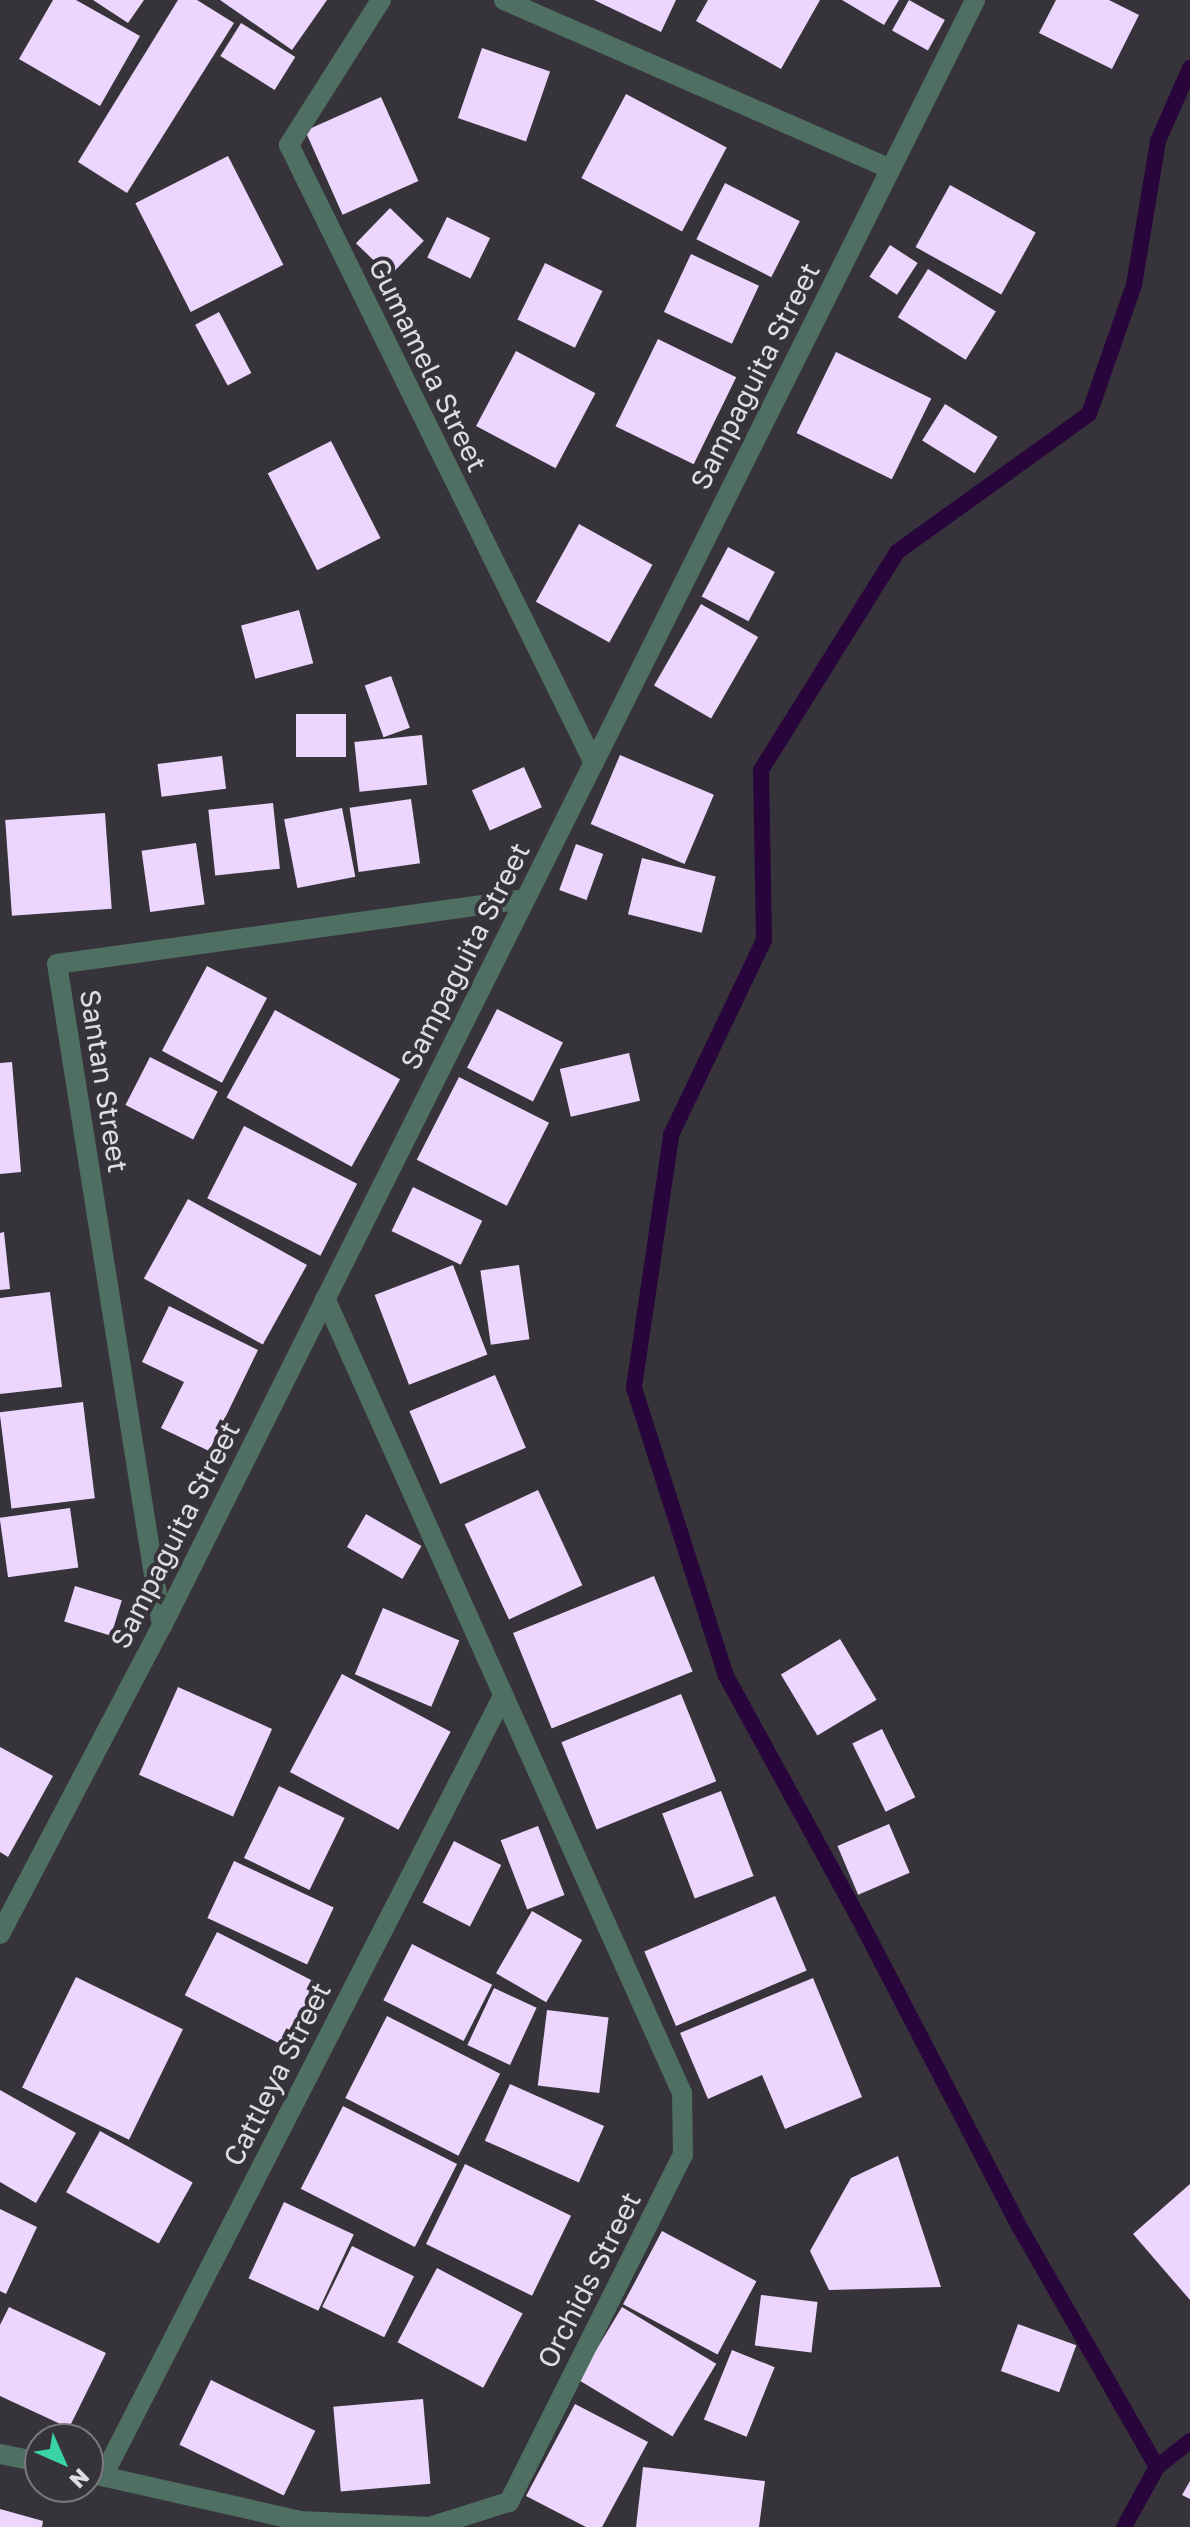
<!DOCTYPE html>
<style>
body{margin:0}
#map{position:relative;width:1190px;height:2527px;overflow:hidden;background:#37333b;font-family:"Golos Text",sans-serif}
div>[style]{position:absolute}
.stream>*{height:16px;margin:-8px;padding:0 8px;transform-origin:8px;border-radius:8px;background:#28063b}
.building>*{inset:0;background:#ecd6fe;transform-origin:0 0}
.minor>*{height:20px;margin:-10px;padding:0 10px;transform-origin:10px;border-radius:10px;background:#4e6f62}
span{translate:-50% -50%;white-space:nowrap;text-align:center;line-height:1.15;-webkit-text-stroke:8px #37333b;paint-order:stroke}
.street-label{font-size:28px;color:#e0dde2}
.north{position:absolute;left:24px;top:2423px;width:80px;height:80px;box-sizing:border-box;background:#37333b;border:2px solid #7b777e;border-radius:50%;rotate:135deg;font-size:22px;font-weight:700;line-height:32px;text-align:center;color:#e0dde2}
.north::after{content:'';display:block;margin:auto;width:28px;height:36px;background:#39d4a5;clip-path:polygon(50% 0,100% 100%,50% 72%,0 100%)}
</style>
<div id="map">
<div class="stream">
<i style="left:1157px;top:2467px;width:275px;rotate:-119.8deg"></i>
<i style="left:1020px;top:2228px;width:353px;rotate:-117.5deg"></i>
<i style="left:857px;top:1915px;width:273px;rotate:-118.7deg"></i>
<i style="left:726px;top:1676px;width:303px;rotate:-107.7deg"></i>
<i style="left:634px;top:1387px;width:255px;rotate:-81.6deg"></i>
<i style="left:671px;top:1135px;width:216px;rotate:-64.5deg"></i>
<i style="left:764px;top:940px;width:170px;rotate:-91deg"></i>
<i style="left:761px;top:770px;width:257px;rotate:-58deg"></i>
<i style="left:897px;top:552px;width:236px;rotate:-35.7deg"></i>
<i style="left:1089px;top:414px;width:137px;rotate:-70.8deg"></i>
<i style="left:1134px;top:285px;width:146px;rotate:-80.5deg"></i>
<i style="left:1158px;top:141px;width:80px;rotate:-66.3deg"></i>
<i style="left:1124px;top:2527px;width:68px;rotate:-61.2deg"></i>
<i style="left:1157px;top:2467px;width:42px;rotate:-38.2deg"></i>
</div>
<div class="building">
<i style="clip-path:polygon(53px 0,76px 0,140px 36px,100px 106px,19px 59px)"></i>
<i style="clip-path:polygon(93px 0,144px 0,128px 23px)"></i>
<i style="clip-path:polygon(178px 0,197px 0,234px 23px,127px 193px,78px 162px)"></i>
<i style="clip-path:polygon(220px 0,327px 0,292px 50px)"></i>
<i style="clip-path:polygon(594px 0,676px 0,661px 32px)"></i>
<i style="clip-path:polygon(708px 0,820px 0,781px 69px,696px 21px)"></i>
<i style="clip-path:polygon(842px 0,899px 0,884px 25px)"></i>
<i style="left:909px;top:0;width:41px;height:35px;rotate:29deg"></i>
<i style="clip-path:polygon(1056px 0,1109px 0,1139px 15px,1112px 69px,1039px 33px)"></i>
<i style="left:241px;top:23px;width:64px;height:39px;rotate:32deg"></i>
<i style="left:482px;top:48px;width:72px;height:74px;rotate:19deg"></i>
<i style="left:626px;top:94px;width:114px;height:95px;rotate:28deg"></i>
<i style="left:381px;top:97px;width:92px;height:83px;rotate:66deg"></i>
<i style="left:228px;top:156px;width:122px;height:104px;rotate:63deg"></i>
<i style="left:725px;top:183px;width:84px;height:63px;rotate:27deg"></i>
<i style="left:950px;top:185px;width:98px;height:71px;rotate:29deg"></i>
<i style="left:390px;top:208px;width:47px;height:49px;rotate:44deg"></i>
<i style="left:447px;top:217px;width:48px;height:45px;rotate:26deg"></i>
<i style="left:890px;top:245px;width:33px;height:38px;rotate:33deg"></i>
<i style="left:691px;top:254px;width:75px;height:64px;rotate:25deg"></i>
<i style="left:545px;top:263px;width:64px;height:63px;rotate:26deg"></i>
<i style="left:928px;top:269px;width:80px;height:57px;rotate:32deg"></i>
<i style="left:219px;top:312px;width:69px;height:27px;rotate:62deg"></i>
<i style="left:658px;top:339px;width:87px;height:97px;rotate:26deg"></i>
<i style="left:516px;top:351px;width:90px;height:85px;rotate:28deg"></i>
<i style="left:836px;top:352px;width:106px;height:90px;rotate:26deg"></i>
<i style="left:945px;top:404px;width:62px;height:43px;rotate:32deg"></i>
<i style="left:331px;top:441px;width:109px;height:71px;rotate:63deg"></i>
<i style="left:579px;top:524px;width:84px;height:89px;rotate:29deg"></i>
<i style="left:728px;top:547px;width:53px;height:56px;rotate:28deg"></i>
<i style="left:701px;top:604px;width:66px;height:94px;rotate:30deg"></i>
<i style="left:299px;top:610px;width:55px;height:60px;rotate:75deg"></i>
<i style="left:391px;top:676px;width:55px;height:28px;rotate:70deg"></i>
<i style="left:346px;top:714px;width:43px;height:50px;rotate:90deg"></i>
<i style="left:422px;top:735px;width:50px;height:68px;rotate:84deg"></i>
<i style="left:620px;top:755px;width:102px;height:75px;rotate:23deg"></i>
<i style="left:222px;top:756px;width:33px;height:65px;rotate:83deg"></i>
<i style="left:524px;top:767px;width:44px;height:57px;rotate:66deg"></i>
<i style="left:411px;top:799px;width:65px;height:62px;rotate:82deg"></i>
<i style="left:273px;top:803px;width:66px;height:65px;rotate:84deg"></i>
<i style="left:342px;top:808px;width:70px;height:59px;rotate:79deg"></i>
<i style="left:105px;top:813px;width:96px;height:100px;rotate:86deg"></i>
<i style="left:196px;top:843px;width:62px;height:55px;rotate:82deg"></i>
<i style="left:576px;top:844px;width:29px;height:49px;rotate:20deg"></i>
<i style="left:642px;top:858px;width:76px;height:58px;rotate:14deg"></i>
<i style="left:207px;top:966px;width:68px;height:96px;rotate:28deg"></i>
<i style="left:497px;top:1009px;width:74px;height:66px;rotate:27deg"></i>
<i style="left:275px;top:1010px;width:143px;height:100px;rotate:29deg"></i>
<i style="left:629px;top:1053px;width:49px;height:71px;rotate:77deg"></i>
<i style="left:150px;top:1057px;width:76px;height:54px;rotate:27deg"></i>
<i style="clip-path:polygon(12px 1062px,21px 1172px,0 1174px,0 1063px)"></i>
<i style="left:459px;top:1077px;width:101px;height:93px;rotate:27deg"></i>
<i style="left:244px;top:1126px;width:127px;height:81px;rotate:27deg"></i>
<i style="left:413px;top:1187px;width:77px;height:49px;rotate:26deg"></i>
<i style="left:188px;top:1199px;width:136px;height:91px;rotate:29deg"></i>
<i style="clip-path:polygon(4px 1232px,10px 1289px,0 1290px,0 1233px)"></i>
<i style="left:453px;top:1265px;width:96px;height:84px;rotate:69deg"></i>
<i style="left:519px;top:1265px;width:75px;height:39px;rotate:82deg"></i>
<i style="clip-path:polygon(50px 1292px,62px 1387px,0 1394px,0 1298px)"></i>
<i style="clip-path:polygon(169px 1306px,258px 1350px,209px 1451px,161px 1428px,184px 1382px,142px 1362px)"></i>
<i style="left:495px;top:1375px;width:79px;height:93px;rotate:67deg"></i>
<i style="left:83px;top:1402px;width:97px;height:84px;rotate:83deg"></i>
<i style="left:538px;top:1490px;width:105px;height:81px;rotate:65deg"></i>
<i style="left:70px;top:1508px;width:60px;height:71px;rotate:82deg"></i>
<i style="left:366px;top:1514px;width:64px;height:38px;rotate:30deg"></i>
<i style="left:654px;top:1576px;width:103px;height:152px;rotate:68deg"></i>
<i style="left:75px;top:1586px;width:49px;height:37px;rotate:17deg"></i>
<i style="left:383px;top:1608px;width:83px;height:72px;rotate:23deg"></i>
<i style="left:840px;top:1639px;width:71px;height:69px;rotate:59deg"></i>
<i style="left:342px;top:1674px;width:123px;height:111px;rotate:28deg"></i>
<i style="left:178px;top:1687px;width:103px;height:96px;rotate:24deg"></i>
<i style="left:681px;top:1694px;width:94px;height:129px;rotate:68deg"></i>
<i style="left:882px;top:1729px;width:76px;height:33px;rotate:64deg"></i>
<i style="clip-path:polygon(0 1747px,53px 1776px,8px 1857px,0 1852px)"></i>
<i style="left:279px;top:1786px;width:73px;height:80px;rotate:26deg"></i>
<i style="left:721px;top:1791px;width:91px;height:63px;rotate:69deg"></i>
<i style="left:889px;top:1824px;width:53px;height:56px;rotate:67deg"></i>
<i style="left:538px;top:1826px;width:74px;height:40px;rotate:69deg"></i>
<i style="left:454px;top:1841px;width:53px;height:69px;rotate:27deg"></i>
<i style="left:234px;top:1861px;width:110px;height:63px;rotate:25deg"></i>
<i style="left:775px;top:1896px;width:81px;height:142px;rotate:67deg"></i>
<i style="left:532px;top:1911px;width:58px;height:72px;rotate:30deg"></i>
<i style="left:217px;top:1932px;width:116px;height:71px;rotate:27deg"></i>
<i style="left:412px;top:1944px;width:90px;height:63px;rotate:27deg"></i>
<i style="left:76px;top:1977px;width:119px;height:123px;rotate:26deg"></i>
<i style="clip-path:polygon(813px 1978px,862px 2097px,785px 2129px,762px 2075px,708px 2099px,680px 2033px)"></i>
<i style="left:494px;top:1988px;width:47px;height:63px;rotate:25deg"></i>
<i style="left:547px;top:2010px;width:62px;height:76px;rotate:7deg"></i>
<i style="left:387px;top:2016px;width:127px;height:92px;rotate:27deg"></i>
<i style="left:510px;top:2084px;width:103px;height:62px;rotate:24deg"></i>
<i style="clip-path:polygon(0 2090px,76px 2133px,36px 2203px,0 2182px)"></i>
<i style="left:343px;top:2106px;width:128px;height:93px;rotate:27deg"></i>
<i style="left:100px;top:2131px;width:106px;height:70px;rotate:29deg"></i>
<i style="clip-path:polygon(898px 2156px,941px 2287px,829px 2290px,810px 2251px,851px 2178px)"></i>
<i style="left:465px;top:2164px;width:118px;height:89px;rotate:26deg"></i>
<i style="clip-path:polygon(1190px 2184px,1190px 2300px,1133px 2234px)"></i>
<i style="left:284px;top:2202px;width:77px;height:84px;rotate:25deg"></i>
<i style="clip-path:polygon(0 2209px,37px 2227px,6px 2294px,0 2291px)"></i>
<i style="left:662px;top:2231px;width:107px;height:83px;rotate:28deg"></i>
<i style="left:352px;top:2246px;width:69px;height:68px;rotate:26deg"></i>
<i style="left:437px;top:2268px;width:97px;height:84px;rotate:28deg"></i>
<i style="left:761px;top:2295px;width:57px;height:51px;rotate:7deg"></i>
<i style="clip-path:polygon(9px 2307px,106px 2353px,69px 2428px,0 2396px,0 2325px)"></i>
<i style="left:622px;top:2307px;width:110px;height:85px;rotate:31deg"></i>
<i style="left:1018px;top:2324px;width:62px;height:50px;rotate:20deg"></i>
<i style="left:732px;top:2350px;width:46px;height:75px;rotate:22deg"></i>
<i style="left:211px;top:2380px;width:116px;height:72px;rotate:26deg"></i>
<i style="left:423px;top:2399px;width:85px;height:90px;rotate:85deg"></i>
<i style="clip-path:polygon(575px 2404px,648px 2442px,602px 2527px,586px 2527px,526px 2496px)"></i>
<i style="clip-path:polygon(643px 2467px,765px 2481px,759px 2527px,636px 2527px)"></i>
<i style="clip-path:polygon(1190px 2481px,1190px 2499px,1182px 2495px)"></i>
<i style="clip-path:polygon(0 2509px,43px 2521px,42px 2527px,0 2527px)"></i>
</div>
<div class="minor">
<i style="left:381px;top:0;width:172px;rotate:122.4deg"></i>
<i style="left:289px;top:145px;width:689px;rotate:63.73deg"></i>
<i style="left:504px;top:0;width:421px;rotate:23.6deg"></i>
<i style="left:162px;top:1626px;width:670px;rotate:-99.01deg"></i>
<i style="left:57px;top:964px;width:472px;rotate:-7.9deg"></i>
<i style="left:0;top:1934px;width:348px;rotate:-62.3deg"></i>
<i style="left:162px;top:1626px;width:1818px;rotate:-63.43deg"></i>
<i style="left:0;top:2454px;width:41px;rotate:11.3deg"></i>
<i style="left:88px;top:2473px;width:218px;rotate:12.7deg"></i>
<i style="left:301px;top:2521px;width:128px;rotate:2.7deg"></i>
<i style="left:429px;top:2527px;width:84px;rotate:-17.4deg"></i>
<i style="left:509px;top:2502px;width:388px;rotate:-63.4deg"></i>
<i style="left:683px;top:2155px;width:62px;rotate:-90.9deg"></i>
<i style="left:682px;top:2093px;width:871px;rotate:-114.18deg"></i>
<i style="left:103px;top:2476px;width:874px;rotate:-62.85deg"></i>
</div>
<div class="street-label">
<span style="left:428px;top:365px;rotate:64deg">Gumamela Street</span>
<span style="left:755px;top:376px;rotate:-63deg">Sampaguita Street</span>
<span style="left:465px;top:956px;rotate:-63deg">Sampaguita Street</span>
<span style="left:104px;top:1081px;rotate:81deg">Santan Street</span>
<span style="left:175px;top:1535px;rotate:-63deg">Sampaguita Street</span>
<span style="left:277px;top:2074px;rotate:-63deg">Cattleya Street</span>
<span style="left:589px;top:2280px;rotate:-63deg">Orchids Street</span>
</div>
<div class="north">N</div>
</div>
